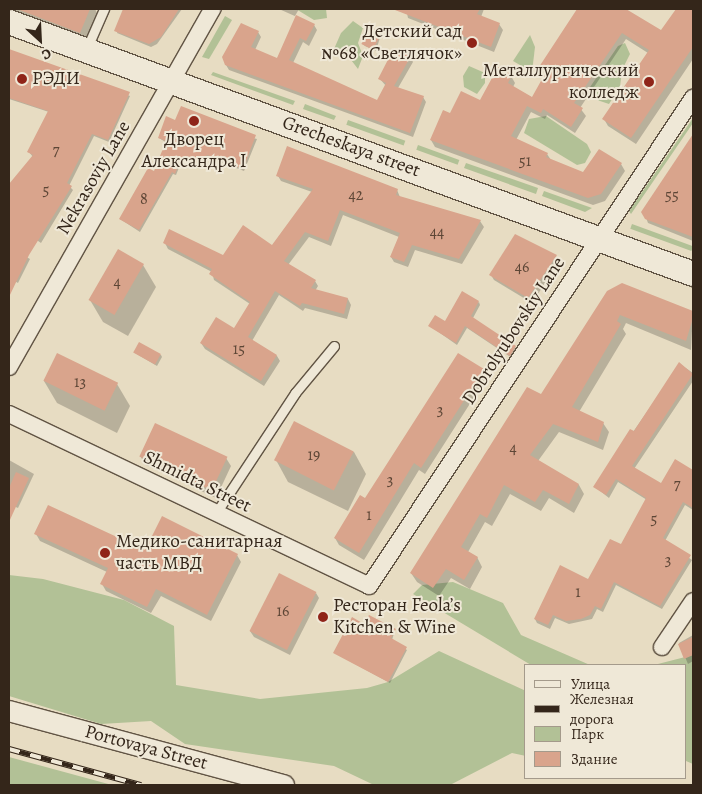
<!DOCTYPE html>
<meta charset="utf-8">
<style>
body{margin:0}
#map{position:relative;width:702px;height:794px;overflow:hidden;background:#e7dcc2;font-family:Alegreya,serif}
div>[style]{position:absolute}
.green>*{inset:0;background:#b2c196;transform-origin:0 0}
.shadow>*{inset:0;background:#0003}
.building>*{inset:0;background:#d9a48c;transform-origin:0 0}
.roads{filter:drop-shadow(1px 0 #615444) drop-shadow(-1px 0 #615444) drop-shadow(0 1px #615444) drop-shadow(0 -1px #615444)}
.service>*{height:9px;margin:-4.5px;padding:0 4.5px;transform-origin:4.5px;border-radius:4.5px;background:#efe8d7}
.minor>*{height:16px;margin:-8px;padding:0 8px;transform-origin:8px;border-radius:8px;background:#efe8d7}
.tertiary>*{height:20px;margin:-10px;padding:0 10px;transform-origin:10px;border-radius:10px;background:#efe8d7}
.secondary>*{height:24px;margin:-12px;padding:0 12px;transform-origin:12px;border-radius:12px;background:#efe8d7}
.rail>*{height:5.5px;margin-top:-2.75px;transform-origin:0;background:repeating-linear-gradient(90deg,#efe8d7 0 11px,#34261a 0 22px);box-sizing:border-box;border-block:1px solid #34261a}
.dots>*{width:14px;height:14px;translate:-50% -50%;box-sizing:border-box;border:2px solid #efe8d7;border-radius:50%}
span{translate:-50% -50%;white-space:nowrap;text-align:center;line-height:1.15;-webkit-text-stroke:4px #efe8d7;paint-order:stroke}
.number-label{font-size:16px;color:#5d4636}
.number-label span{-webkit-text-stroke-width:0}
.poi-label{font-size:19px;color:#34261a}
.right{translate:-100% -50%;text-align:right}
.left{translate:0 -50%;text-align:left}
.street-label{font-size:19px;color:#34261a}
.frame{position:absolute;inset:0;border:10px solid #34261a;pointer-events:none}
.legend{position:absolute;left:524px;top:664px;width:162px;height:115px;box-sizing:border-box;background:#efe8d7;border:1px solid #a49a8b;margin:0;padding:6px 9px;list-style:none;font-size:15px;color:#34261a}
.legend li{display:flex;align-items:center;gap:10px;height:25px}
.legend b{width:25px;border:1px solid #a49a8b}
.north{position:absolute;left:15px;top:15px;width:50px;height:50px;-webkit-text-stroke:4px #efe8d7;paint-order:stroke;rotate:155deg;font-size:14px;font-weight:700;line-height:20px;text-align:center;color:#34261a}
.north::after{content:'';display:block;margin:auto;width:18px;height:22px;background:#34261a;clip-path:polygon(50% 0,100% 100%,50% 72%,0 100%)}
</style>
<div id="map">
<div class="green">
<i style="clip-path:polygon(296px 9px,326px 9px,327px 18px,314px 20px)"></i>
<i style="clip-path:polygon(225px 16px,232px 20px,209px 59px,202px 57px)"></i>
<i style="clip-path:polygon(353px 21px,363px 28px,358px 43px,363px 56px,358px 69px,348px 56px,334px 49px,341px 33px)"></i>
<i style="clip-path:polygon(530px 35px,535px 47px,532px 72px,513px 61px)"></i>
<i style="clip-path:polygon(625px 43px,630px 54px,622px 70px,620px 87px,609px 104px,597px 100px,586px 93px,618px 46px)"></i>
<i style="clip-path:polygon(469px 66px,485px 73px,485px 83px,477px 94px,464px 87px,463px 76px)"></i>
<i style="clip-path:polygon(213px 72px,295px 101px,293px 105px,211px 75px)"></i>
<i style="clip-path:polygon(305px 104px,336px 116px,334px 120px,303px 109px)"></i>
<i style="clip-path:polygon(546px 116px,587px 144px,591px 152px,585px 163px,577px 165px,524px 133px,529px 119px)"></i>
<i style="clip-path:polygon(693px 118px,693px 123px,631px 214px,629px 211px)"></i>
<i style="left:348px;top:120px;width:61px;height:5px;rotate:20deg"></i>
<i style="left:418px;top:145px;width:44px;height:5px;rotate:20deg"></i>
<i style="clip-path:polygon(466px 163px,538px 188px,536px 194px,464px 168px)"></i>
<i style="clip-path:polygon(544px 191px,592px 208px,585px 212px,542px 196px)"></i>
<i style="left:632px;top:224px;width:65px;height:5px;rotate:20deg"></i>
<i style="clip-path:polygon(9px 575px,43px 579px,124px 600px,174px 626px,176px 685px,260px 699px,367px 688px,388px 682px,439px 651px,526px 691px,526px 756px,512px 753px,450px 785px,374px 785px,334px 766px,185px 744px,151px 721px,101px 724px,9px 696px)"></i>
<i style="clip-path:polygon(453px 582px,503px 603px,521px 635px,590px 665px,531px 665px,413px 594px,422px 585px)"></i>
<i style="clip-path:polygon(693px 655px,693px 764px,686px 761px,686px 665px,654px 665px)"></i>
<i style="clip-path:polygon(9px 757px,112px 785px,9px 785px)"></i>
</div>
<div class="shadow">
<i style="clip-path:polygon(9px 9px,95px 9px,101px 20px,89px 49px,9px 18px)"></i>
<i style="clip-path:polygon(125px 9px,182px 9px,157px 44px,151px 47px,117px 33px)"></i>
<i style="clip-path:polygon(279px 9px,299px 9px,295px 16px,314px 25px,317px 30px,309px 46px,303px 42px,293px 63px,378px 101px,386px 86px,380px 79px,410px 57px,413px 62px,398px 88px,423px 97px,426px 102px,413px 137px,229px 70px,226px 65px,258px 32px,261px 37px,255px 50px,277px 59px,297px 17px)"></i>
<i style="clip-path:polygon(406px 9px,484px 9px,481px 17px,499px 24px,503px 30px,494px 52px,408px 18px)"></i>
<i style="clip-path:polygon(578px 9px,624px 9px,662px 32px,678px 9px,685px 13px,693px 9px,693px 59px,636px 144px,608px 126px,604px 119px,648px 53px,626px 39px,580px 108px,586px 116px,575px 133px,547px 115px,545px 119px,531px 112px,516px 140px,547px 154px,551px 160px,584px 174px,599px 150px,621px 164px,625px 171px,605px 201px,593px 205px,435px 147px,431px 140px,451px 115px,480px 102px,511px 76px,515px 83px,513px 87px,533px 98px,546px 75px,540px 67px)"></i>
<i style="clip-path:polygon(381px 34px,376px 51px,365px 46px,363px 44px)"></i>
<i style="clip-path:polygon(9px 50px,130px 96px,109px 142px,94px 136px,69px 186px,73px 190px,41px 243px,9px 221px,9px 186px,33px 157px,29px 152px,49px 112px,9px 99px)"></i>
<i style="clip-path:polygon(176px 122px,257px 139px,244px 171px,208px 157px,203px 168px,182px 160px,176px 175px,173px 174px,140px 232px,120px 219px,155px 173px,167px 143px,159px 138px)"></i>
<i style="clip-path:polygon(693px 136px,693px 241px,648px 223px,643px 210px)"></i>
<i style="clip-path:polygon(278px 176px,397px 190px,400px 197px,480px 221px,484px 227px,462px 264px,415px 250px,408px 267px,394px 262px,391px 257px,399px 237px,343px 215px,331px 246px,309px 237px,288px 265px,315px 281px,318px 286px,315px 291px,348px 299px,351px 305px,347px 319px,305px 308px,303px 311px,279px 295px,252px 341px,277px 356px,280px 361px,264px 386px,205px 349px,201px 343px,235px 330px,250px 304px,214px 280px,212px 272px,168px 249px,165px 243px,223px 256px,272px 246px,312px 192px,281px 181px)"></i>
<i style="clip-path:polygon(9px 247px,30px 259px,18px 283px,9px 278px)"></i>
<i style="clip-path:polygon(556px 256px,559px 262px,532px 303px,494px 280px,491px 275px)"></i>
<i style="clip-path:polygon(143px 265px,156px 287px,128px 336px,103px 322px,90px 300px)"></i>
<i style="clip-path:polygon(622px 285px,693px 312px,691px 350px,626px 323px,623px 329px,626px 334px,579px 412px,603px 423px,609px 432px,603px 450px,559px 432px,538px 461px,579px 485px,584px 494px,574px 513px,549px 498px,541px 511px,510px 494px,492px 526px,485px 522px,468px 552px,477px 557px,482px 567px,470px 589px,451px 578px,439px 596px,417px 582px,411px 573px)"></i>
<i style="clip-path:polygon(479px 302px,480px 305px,473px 318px,515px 347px,517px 350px,512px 358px,467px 328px,457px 345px,430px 326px,445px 323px)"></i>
<i style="clip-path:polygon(135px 353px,161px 355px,162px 357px,157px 366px)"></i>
<i style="clip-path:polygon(680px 364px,693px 373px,693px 381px,634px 469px,661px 485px,675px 461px,693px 471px,693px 510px,685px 505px,665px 541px,692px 560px,662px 609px,616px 585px,603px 612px,597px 609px,592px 619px,569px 624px,555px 618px,550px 629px,537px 623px,535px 619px,588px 580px,621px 545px,647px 500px,618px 482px,609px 498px,595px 487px)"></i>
<i style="clip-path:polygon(483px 370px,487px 377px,425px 474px,419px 470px,364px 560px,339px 545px,335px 538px,366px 500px)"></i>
<i style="clip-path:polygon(44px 381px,117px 384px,130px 406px,117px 433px,57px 403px)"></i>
<i style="clip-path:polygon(354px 452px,366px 474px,348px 511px,288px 482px,276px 460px)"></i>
<i style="clip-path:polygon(140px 456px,226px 458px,231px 466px,216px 498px,146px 465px)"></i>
<i style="clip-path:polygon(9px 460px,34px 474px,18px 508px,9px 504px)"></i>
<i style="clip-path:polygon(36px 534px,146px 552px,237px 555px,241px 562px,211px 621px,161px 596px,151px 613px,106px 591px,102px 584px,107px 572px,40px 541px)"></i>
<i style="clip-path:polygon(316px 593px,319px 598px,290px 655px,254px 637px,250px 631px)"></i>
<i style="clip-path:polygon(365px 626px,395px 630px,392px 640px,407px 650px,390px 683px,335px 653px)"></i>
<i style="clip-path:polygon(693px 635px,693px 661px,688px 664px,679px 643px)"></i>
</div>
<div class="building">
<i style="clip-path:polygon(17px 9px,90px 9px,80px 33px)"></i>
<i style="clip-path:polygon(123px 9px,179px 9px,161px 37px,149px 44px,114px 31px)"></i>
<i style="clip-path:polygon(480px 9px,477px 14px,500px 23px,491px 47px,395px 10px)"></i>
<i style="clip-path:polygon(577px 9px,626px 9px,661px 30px,676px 9px,693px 9px,693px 47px,631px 138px,602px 119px,649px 50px,622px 33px,574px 103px,583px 108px,571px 127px,543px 109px,541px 113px,527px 106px,511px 136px,548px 153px,546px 157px,583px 172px,599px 149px,622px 163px,601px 194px,588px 198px,430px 140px,443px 110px,450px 113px,461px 91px,480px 100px,498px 67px,512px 75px,508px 83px,532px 97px,546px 72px,539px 67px)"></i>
<i style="clip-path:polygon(296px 15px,315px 24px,306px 41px,300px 38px,289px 60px,377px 100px,386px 83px,378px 79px,394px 48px,411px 56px,394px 86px,424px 96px,410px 133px,225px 65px,222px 57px,241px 23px,259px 31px,251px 47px,277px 58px)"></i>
<i style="left:370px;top:27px;width:13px;height:19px;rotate:27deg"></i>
<i style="clip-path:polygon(9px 49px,130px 92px,108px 140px,92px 134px,67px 183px,72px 186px,29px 255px,9px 297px,9px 184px,33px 155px,27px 152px,48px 111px,9px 98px)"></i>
<i style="clip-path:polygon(181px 106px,256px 135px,243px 169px,207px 155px,202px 166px,181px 158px,175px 174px,172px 172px,139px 230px,119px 219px,148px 168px,154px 171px,166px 141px,158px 138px,166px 116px,175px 120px)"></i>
<i style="clip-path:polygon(693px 134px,693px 237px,645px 219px,641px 212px)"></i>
<i style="clip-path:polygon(287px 146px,398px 189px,396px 195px,481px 220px,459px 259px,412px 245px,404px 262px,390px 257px,400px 233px,340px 210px,328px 241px,305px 232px,284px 261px,316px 280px,311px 288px,348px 298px,344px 314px,302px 303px,300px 306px,275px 291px,248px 337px,277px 355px,261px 381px,200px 343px,216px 317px,234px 328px,250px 302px,209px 274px,212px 269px,163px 243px,169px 229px,223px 255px,243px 225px,272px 245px,313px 189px,276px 176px)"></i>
<i style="clip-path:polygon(515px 234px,557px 255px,528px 298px,489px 275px)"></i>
<i style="left:118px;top:249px;width:30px;height:59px;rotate:30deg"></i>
<i style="clip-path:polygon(622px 283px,693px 311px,693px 318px,686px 341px,620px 315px,617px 321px,621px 324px,572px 407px,604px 422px,598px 442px,553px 424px,530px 455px,579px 484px,569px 504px,543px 490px,535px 502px,504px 485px,487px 518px,480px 514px,461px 547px,478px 557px,464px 580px,446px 569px,433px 588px,410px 573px,527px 387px,541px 394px,607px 291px)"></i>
<i style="clip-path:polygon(462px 291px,479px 301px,471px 316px,516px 346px,510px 356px,465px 326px,456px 343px,428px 326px,435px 315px,445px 321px)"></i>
<i style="left:139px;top:342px;width:25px;height:12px;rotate:29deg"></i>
<i style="left:57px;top:353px;width:68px;height:31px;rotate:26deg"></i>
<i style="clip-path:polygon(458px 353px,484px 369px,421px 468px,414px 463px,359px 553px,334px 538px,360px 495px,365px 498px)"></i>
<i style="clip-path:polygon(679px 362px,693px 374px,632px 466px,661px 483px,675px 459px,693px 470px,693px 508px,683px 502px,663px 538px,691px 555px,660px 606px,614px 582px,601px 609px,595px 606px,590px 615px,581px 619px,566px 621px,553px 615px,548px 625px,534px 619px,560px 565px,588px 579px,610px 539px,621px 544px,646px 498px,616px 479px,606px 495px,593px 487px,630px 429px,634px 431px)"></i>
<i style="left:294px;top:421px;width:67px;height:44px;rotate:27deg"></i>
<i style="left:155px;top:423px;width:80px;height:37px;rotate:25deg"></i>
<i style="clip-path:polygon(16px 472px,29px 478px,9px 522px,9px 488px)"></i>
<i style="clip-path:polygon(48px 505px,145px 550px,162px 516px,238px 554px,207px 615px,156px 589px,147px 607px,100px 584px,108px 568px,34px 534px)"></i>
<i style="left:279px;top:573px;width:42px;height:65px;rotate:27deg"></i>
<i style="clip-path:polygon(369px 615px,396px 629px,391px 638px,407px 647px,388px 682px,333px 653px,352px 617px,364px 624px)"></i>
<i style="clip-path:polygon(693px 637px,693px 655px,684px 659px,678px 644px)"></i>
</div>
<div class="roads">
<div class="service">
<i style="left:86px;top:50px;width:45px;rotate:-66.3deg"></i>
<i style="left:216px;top:513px;width:144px;rotate:-56.6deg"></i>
<i style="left:295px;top:393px;width:61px;rotate:-50.3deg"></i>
</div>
<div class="minor">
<i style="left:9px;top:367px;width:412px;rotate:-60.4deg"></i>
<i style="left:9px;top:414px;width:399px;rotate:25.5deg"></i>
<i style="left:369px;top:586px;width:586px;rotate:-56.42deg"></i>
<i style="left:662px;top:647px;width:55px;rotate:-56deg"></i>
</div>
<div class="tertiary">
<i style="left:9px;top:711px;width:285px;rotate:15.1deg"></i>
</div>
<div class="secondary">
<i style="left:9px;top:22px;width:729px;rotate:20.22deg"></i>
</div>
</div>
<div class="rail">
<i style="left:9px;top:749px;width:137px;rotate:15.3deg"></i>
</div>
<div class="dots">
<i style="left:472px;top:43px;background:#8f2418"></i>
<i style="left:22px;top:79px;background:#8f2418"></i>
<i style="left:649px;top:82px;background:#8f2418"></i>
<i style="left:194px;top:121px;background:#8f2418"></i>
<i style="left:105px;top:553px;background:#8f2418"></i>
<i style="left:323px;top:617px;background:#8f2418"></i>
</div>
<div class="number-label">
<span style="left:56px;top:150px">7</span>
<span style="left:525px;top:161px">51</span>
<span style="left:46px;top:190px">5</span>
<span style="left:356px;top:195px">42</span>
<span style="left:672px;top:195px">55</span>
<span style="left:144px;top:199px">8</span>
<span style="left:437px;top:232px">44</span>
<span style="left:522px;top:267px">46</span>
<span style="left:117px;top:282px">4</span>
<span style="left:239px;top:349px">15</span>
<span style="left:80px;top:382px">13</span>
<span style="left:440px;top:410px">3</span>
<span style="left:513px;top:448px">4</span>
<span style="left:314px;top:455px">19</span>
<span style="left:390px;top:480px">3</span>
<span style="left:677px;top:484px">7</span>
<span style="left:369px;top:515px">1</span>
<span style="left:654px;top:519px">5</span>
<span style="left:668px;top:560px">3</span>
<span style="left:578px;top:592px">1</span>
<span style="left:283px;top:611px">16</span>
</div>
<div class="poi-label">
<span class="right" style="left:462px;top:43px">Детский сад<br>№68 «Светлячок»</span>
<span class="right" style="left:639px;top:82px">Металлургический<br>колледж</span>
<span class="left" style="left:32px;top:79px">РЭДИ</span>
<span style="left:194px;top:151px">Дворец<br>Александра I</span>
<span class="left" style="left:116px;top:553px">Медико-санитарная<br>часть МВД</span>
<span class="left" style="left:333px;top:617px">Ресторан Feola’s<br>Kitchen &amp; Wine</span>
</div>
<div class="street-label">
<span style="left:351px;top:147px;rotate:20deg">Grecheskaya street</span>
<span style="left:94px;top:178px;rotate:-60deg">Nekrasoviy Lane</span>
<span style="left:514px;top:331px;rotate:-57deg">Dobrolyubovskiy Lane</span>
<span style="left:197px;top:482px;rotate:26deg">Shmidta Street</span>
<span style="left:146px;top:748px;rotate:15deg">Portovaya Street</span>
</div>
<div class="frame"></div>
<ul class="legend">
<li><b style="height:6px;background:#efe8d7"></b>Улица</li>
<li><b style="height:6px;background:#34261a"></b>Железная дорога</li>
<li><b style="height:14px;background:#b2c196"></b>Парк</li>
<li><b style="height:14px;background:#d9a48c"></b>Здание</li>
</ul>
<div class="north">С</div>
</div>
